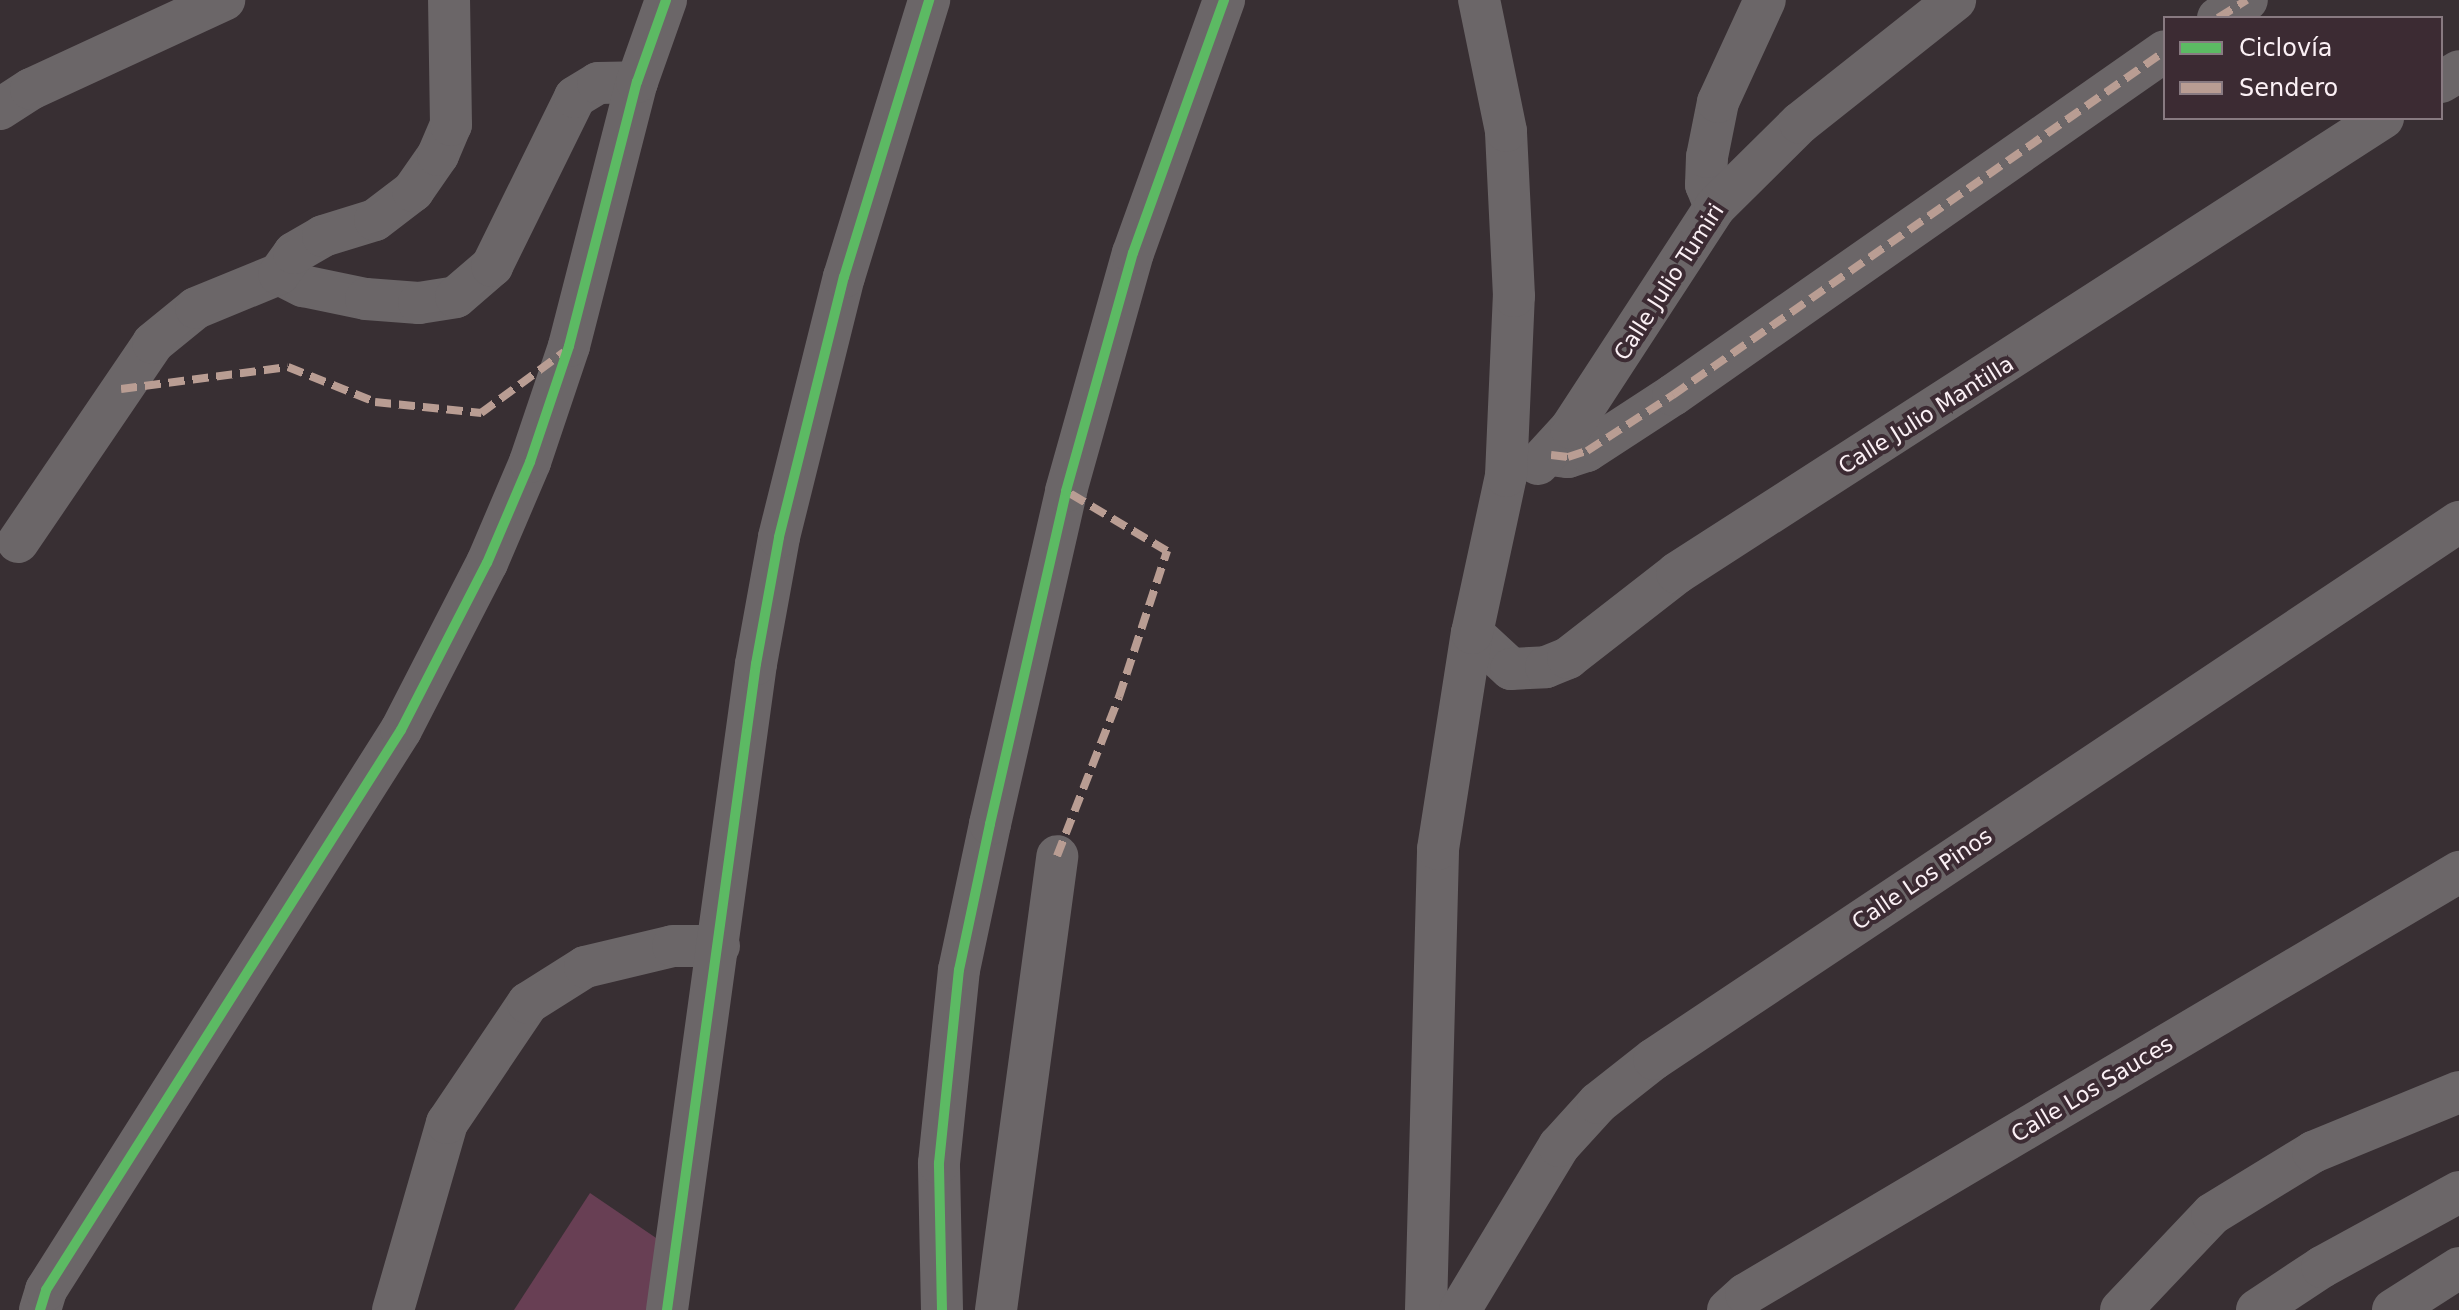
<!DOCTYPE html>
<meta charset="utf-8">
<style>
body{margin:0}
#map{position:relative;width:2459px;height:1310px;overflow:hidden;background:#382f33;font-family:"DejaVu Sans",sans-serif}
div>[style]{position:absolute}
.green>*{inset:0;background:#683f54}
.minor>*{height:42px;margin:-21px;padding:0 21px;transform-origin:21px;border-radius:21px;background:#6b6668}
.quiet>*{height:8px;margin-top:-4px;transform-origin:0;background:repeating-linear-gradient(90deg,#b99d93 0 16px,transparent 0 24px)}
.cycleway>*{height:10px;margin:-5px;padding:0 5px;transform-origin:5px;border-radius:5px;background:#5cba63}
span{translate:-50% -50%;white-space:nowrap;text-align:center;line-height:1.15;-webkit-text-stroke:8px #3c2b33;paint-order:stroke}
.street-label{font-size:22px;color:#fbf0f5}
.legend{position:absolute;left:2163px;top:16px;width:280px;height:104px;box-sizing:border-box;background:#3c2b33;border:2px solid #887a81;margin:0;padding:10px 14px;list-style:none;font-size:24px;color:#fbf0f5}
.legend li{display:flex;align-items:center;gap:16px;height:40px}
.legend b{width:40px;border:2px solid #887a81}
</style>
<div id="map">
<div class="green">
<i style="clip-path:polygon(590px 1193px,684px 1257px,650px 1310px,514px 1310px)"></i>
</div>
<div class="minor">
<i style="left:2218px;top:18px;width:34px;rotate:-32deg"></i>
<i style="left:2441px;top:82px;width:21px;rotate:-31deg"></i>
<i style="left:0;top:109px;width:37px;rotate:-33deg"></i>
<i style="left:31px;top:89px;width:213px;rotate:-24.8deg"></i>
<i style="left:1715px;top:207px;width:24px;rotate:-112deg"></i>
<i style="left:1706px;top:185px;width:28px;rotate:-88deg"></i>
<i style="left:1707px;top:157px;width:56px;rotate:-78.7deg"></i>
<i style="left:1718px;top:102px;width:112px;rotate:-65.3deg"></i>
<i style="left:279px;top:274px;width:27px;rotate:27deg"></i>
<i style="left:303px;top:286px;width:64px;rotate:11.7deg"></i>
<i style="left:366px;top:299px;width:53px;rotate:4.3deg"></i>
<i style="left:419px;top:303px;width:37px;rotate:-9deg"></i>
<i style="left:456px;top:297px;width:48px;rotate:-40.7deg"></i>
<i style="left:492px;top:266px;width:188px;rotate:-63.8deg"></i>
<i style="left:575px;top:97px;width:27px;rotate:-31deg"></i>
<i style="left:598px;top:83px;width:39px;rotate:-1deg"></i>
<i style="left:1551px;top:455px;width:17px;rotate:7deg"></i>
<i style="left:1568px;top:457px;width:20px;rotate:-18deg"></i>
<i style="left:1587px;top:451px;width:103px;rotate:-33.1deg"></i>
<i style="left:1673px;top:395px;width:600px;rotate:-34.96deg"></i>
<i style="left:1538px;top:464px;width:49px;rotate:-47.5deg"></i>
<i style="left:1571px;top:428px;width:264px;rotate:-56.9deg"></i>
<i style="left:1715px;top:207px;width:120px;rotate:-44.7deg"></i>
<i style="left:1800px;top:123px;width:198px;rotate:-38.4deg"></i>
<i style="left:18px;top:542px;width:240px;rotate:-55.8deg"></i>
<i style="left:153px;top:343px;width:55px;rotate:-39.1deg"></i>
<i style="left:196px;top:308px;width:90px;rotate:-22.3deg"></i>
<i style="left:279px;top:274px;width:26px;rotate:-54deg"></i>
<i style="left:294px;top:253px;width:34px;rotate:-30deg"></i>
<i style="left:323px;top:236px;width:54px;rotate:-17.1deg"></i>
<i style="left:375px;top:220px;width:48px;rotate:-37.3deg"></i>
<i style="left:413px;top:191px;width:44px;rotate:-55.2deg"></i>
<i style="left:438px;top:155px;width:33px;rotate:-67deg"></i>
<i style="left:451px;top:125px;width:125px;rotate:-90.9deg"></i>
<i style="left:1472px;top:633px;width:53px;rotate:42.7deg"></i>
<i style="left:1511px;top:669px;width:35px;rotate:-3deg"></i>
<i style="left:1546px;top:667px;width:24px;rotate:-22deg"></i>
<i style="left:1568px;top:658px;width:138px;rotate:-37.9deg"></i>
<i style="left:1677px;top:573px;width:840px;rotate:-32.8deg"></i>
<i style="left:40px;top:1310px;width:21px;rotate:-73deg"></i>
<i style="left:46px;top:1290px;width:663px;rotate:-57.63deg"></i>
<i style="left:401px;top:730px;width:188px;rotate:-62.8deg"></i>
<i style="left:487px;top:563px;width:110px;rotate:-66.9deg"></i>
<i style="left:530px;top:462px;width:122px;rotate:-71.4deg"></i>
<i style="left:569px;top:346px;width:273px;rotate:-75.6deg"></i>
<i style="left:637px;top:82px;width:87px;rotate:-70.5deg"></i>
<i style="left:393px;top:1310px;width:195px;rotate:-73.9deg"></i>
<i style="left:447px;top:1123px;width:145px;rotate:-56deg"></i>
<i style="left:528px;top:1003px;width:67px;rotate:-32.3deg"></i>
<i style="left:585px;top:967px;width:90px;rotate:-13.4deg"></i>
<i style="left:673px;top:946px;width:46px"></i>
<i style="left:667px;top:1310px;width:652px;rotate:-82.16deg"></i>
<i style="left:756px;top:664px;width:129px;rotate:-79.7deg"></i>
<i style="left:779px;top:537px;width:268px;rotate:-76deg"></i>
<i style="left:844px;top:277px;width:290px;rotate:-72.9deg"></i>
<i style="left:942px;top:1310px;width:147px;rotate:-91.2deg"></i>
<i style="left:939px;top:1163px;width:194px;rotate:-84.1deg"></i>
<i style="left:959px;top:970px;width:149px;rotate:-78deg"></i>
<i style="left:990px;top:824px;width:342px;rotate:-77.1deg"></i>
<i style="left:1066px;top:491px;width:247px;rotate:-74.3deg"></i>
<i style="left:1133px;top:253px;width:269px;rotate:-70.2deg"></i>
<i style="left:996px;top:1310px;width:458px;rotate:-82.3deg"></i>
<i style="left:1426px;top:1310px;width:461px;rotate:-88.5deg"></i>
<i style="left:1438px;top:849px;width:219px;rotate:-81.1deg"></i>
<i style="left:1472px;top:633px;width:161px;rotate:-77.8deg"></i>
<i style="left:1506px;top:476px;width:180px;rotate:-87.5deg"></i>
<i style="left:1514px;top:296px;width:165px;rotate:-92.8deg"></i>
<i style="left:1506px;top:131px;width:134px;rotate:-101.6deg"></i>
<i style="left:1460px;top:1310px;width:192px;rotate:-58.9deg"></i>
<i style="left:1559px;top:1146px;width:58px;rotate:-47.8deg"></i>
<i style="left:1598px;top:1103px;width:71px;rotate:-38.2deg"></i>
<i style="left:1654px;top:1059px;width:968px;rotate:-33.71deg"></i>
<i style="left:1728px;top:1310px;width:24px;rotate:-42deg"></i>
<i style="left:1746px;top:1294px;width:829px;rotate:-30.62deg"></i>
<i style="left:2121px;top:1310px;width:132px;rotate:-46.5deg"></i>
<i style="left:2212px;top:1214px;width:119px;rotate:-31.5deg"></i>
<i style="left:2313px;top:1152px;width:158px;rotate:-22.3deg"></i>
<i style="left:2257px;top:1310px;width:78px;rotate:-33.5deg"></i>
<i style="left:2322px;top:1267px;width:156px;rotate:-28.7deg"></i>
<i style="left:2393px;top:1310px;width:78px;rotate:-32.5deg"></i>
</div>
<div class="quiet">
<i style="left:2218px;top:18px;width:34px;rotate:-32deg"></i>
<i style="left:121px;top:389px;width:168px;rotate:-7.5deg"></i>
<i style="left:288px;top:367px;width:94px;rotate:21.9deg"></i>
<i style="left:375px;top:402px;width:107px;rotate:5.9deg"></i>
<i style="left:481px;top:413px;width:103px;rotate:-36.3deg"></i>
<i style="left:1551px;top:455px;width:17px;rotate:7deg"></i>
<i style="left:1568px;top:457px;width:20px;rotate:-18deg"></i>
<i style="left:1587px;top:451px;width:103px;rotate:-33.1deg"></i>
<i style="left:1673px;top:395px;width:600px;rotate:-34.96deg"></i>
<i style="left:1057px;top:856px;width:171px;rotate:-68.7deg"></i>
<i style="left:1119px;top:697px;width:154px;rotate:-71.8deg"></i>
<i style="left:1167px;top:551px;width:117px;rotate:-149.3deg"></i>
</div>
<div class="cycleway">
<i style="left:40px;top:1310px;width:21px;rotate:-73deg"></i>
<i style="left:46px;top:1290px;width:663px;rotate:-57.63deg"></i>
<i style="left:401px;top:730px;width:188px;rotate:-62.8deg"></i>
<i style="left:487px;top:563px;width:110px;rotate:-66.9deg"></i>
<i style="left:530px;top:462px;width:122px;rotate:-71.4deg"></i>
<i style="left:569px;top:346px;width:273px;rotate:-75.6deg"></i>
<i style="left:637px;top:82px;width:87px;rotate:-70.5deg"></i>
<i style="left:667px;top:1310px;width:652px;rotate:-82.16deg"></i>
<i style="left:756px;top:664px;width:129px;rotate:-79.7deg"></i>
<i style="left:779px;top:537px;width:268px;rotate:-76deg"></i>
<i style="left:844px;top:277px;width:290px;rotate:-72.9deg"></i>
<i style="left:942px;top:1310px;width:147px;rotate:-91.2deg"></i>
<i style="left:939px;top:1163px;width:194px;rotate:-84.1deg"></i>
<i style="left:959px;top:970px;width:149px;rotate:-78deg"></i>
<i style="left:990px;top:824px;width:342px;rotate:-77.1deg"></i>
<i style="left:1066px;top:491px;width:247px;rotate:-74.3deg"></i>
<i style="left:1133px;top:253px;width:269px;rotate:-70.2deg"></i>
</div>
<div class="street-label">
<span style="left:1669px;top:282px;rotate:-57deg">Calle Julio Tumiri</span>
<span style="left:1926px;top:415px;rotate:-32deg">Calle Julio Mantilla</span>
<span style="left:1922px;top:879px;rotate:-34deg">Calle Los Pinos</span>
<span style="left:2092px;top:1089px;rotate:-31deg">Calle Los Sauces</span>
</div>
<ul class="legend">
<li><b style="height:10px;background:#5cba63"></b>Ciclovía</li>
<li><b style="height:10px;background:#b99d93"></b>Sendero</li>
</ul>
</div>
